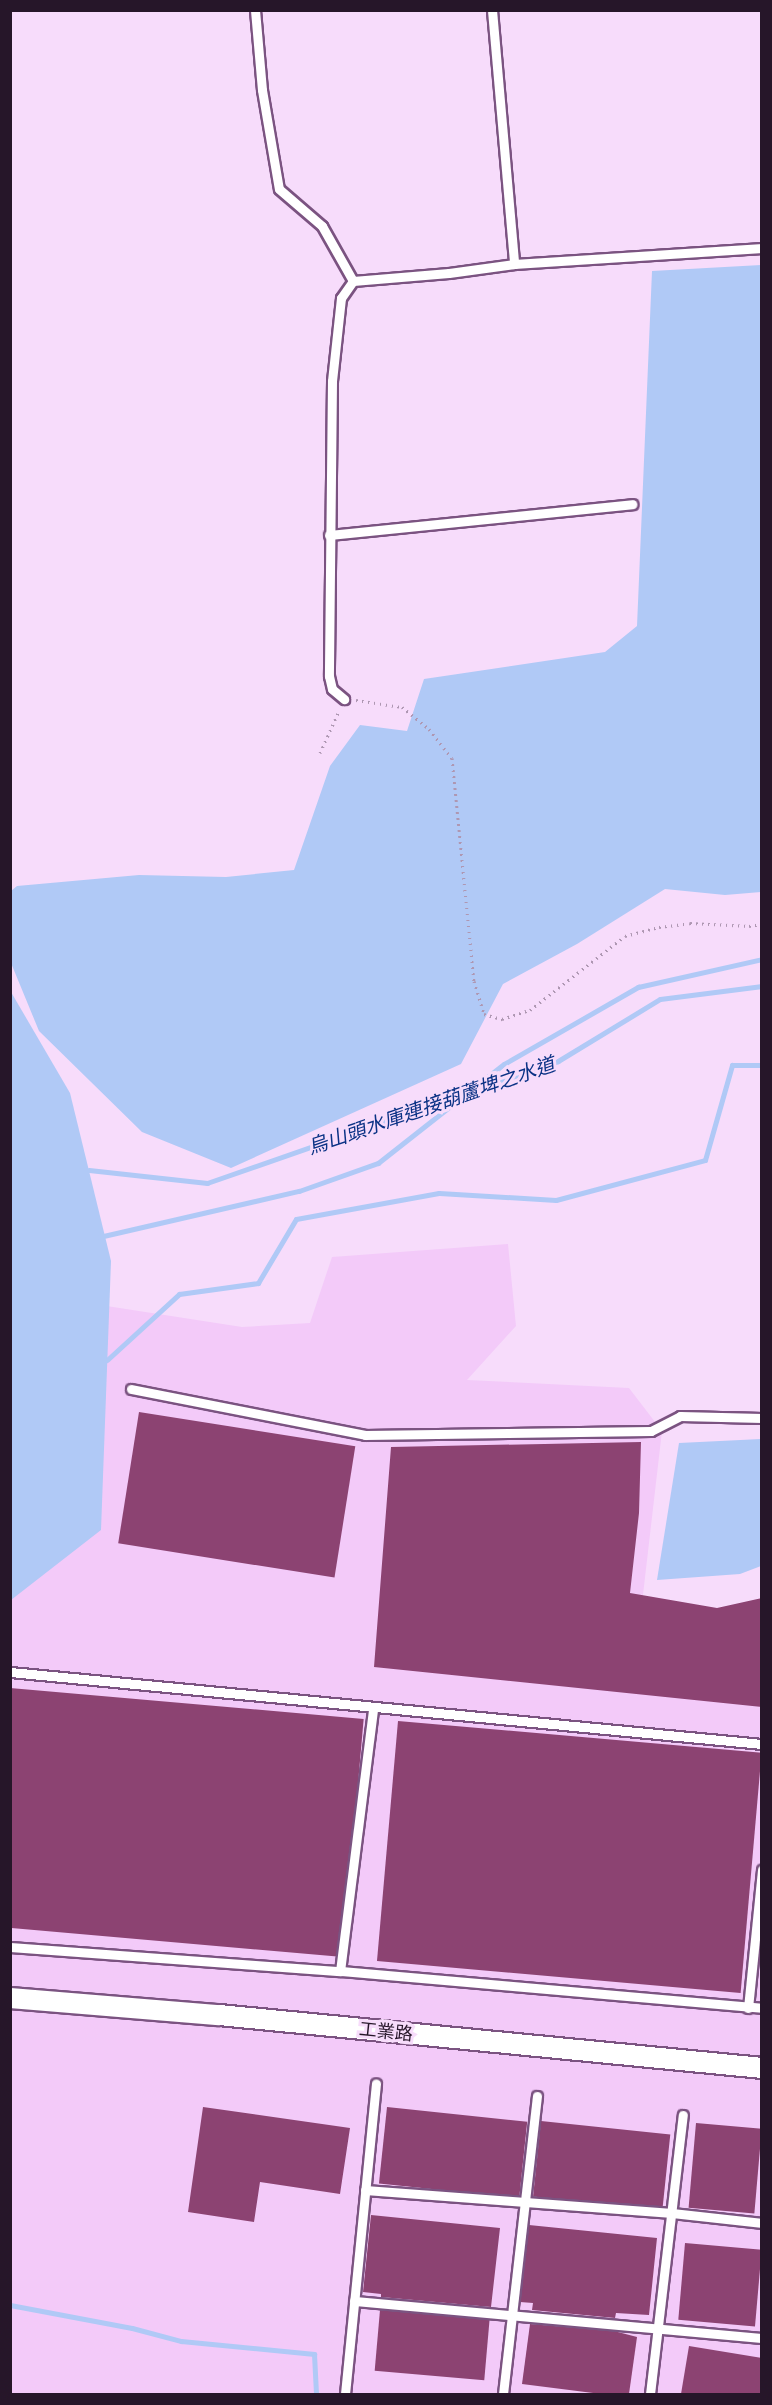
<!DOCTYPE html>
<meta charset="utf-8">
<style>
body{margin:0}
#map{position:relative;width:772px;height:2405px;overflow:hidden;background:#f7dcfb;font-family:"Noto Sans","Noto Sans TC",sans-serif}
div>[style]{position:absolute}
.built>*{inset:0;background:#f3caf9}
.water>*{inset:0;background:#b0c9f6}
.stream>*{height:5px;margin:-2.5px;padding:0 2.5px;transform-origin:2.5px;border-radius:2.5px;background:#b0c9f6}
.building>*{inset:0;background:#8c4372;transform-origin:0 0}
.path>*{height:3px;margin-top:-1.5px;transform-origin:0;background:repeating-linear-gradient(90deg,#ae97b2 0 1.5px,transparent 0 6px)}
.roads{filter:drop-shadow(2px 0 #7b5381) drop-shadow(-2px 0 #7b5381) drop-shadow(0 2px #7b5381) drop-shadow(0 -2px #7b5381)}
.lane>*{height:9px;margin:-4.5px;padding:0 4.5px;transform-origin:4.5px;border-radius:4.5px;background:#fff}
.street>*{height:20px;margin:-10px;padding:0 10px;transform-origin:10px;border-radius:10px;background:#fff}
span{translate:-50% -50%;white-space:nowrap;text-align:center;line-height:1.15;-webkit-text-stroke:6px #f7dcfb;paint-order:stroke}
.street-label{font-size:18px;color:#261629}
.water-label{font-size:20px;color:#0a3285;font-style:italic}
.frame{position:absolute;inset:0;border:12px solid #261629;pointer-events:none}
</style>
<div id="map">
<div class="built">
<i style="clip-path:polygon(508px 1244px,516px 1326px,467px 1380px,629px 1388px,662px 1431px,641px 1612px,761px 1628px,761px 2394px,11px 2394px,10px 1291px,242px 1327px,310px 1323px,332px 1257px)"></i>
</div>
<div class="water">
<i style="clip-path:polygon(761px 265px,761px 892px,725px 895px,665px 889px,577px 944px,503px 984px,461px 1064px,231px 1168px,142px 1132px,39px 1031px,11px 963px,11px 891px,17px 886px,139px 875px,226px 877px,294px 870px,330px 766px,360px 725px,407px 731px,424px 679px,605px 652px,637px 626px,652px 271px)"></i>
<i style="clip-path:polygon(11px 992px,70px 1093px,111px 1261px,101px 1530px,11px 1600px)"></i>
<i style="clip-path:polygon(761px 1439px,761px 1566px,740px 1574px,657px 1580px,679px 1443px)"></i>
</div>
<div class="stream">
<i style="left:474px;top:1090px;width:89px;rotate:-19deg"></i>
<i style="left:558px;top:1061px;width:119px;rotate:-31.3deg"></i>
<i style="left:660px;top:999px;width:103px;rotate:-7.3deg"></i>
<i style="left:89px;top:1170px;width:119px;rotate:6.3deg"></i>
<i style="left:207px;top:1183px;width:270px;rotate:-19.2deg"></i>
<i style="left:99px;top:1237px;width:205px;rotate:-13deg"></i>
<i style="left:299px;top:1191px;width:84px;rotate:-19.5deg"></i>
<i style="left:378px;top:1163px;width:160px;rotate:-38.2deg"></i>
<i style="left:504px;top:1064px;width:155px;rotate:-29.9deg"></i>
<i style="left:638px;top:987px;width:127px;rotate:-12.7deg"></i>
<i style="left:107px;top:1360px;width:98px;rotate:-42.5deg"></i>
<i style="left:179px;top:1294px;width:80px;rotate:-7.9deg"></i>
<i style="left:258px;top:1283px;width:74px;rotate:-59.3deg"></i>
<i style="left:296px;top:1219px;width:145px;rotate:-10.3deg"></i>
<i style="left:439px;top:1193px;width:117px;rotate:3.4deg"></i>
<i style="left:556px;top:1200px;width:154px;rotate:-15deg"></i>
<i style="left:705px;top:1160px;width:99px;rotate:-74.1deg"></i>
<i style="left:732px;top:1065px;width:30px"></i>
<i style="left:10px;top:2305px;width:124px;rotate:10.7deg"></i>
<i style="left:132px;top:2328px;width:51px;rotate:14.9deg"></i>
<i style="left:181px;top:2341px;width:134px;rotate:5.6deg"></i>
<i style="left:314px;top:2354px;width:40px;rotate:87.1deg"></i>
</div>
<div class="building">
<i style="left:139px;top:1412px;width:219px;height:133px;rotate:9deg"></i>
<i style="clip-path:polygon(641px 1442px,639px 1513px,630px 1593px,717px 1608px,762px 1598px,762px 1707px,374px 1667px,391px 1447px)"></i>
<i style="left:10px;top:1688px;width:355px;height:239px;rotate:5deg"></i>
<i style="left:398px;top:1721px;width:365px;height:241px;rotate:5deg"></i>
<i style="clip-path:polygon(203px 2107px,350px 2128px,340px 2194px,260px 2182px,254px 2222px,188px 2212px)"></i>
<i style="left:387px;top:2107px;width:141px;height:77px;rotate:6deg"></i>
<i style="left:541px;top:2121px;width:130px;height:76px;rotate:6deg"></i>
<i style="left:696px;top:2123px;width:66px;height:85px;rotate:5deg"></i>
<i style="clip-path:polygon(371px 2215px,500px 2228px,491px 2307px,381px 2297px,381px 2294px,363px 2292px)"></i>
<i style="clip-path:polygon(529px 2225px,657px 2238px,649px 2315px,616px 2313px,615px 2318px,532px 2310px,533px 2303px,520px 2302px)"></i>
<i style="left:685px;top:2243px;width:77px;height:77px;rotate:5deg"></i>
<i style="left:380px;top:2310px;width:110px;height:61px;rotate:5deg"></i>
<i style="clip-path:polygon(530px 2324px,614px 2331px,637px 2337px,629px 2394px,601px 2394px,522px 2384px)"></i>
<i style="clip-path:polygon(689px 2346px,762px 2358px,762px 2394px,681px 2394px)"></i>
</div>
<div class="path">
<i style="left:356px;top:700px;width:47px;rotate:8.7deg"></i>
<i style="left:402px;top:707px;width:35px;rotate:39deg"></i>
<i style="left:429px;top:729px;width:37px;rotate:52deg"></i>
<i style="left:452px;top:758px;width:224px;rotate:84.4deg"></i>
<i style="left:474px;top:981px;width:34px;rotate:73deg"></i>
<i style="left:484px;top:1014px;width:19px;rotate:16deg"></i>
<i style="left:502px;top:1019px;width:29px;rotate:-18deg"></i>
<i style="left:530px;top:1010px;width:120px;rotate:-37.9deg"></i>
<i style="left:625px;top:936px;width:35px;rotate:-15deg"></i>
<i style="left:659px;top:927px;width:31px;rotate:-7deg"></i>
<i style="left:690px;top:923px;width:59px;rotate:2.9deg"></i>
<i style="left:749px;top:926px;width:13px;rotate:-9deg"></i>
<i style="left:320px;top:753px;width:46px;rotate:-65.7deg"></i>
</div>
<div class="roads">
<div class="lane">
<i style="left:255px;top:10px;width:80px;rotate:85deg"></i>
<i style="left:262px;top:90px;width:100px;rotate:80.3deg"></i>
<i style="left:279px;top:189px;width:57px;rotate:40.7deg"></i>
<i style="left:322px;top:226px;width:63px;rotate:60.6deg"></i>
<i style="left:353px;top:281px;width:21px;rotate:125deg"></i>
<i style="left:341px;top:298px;width:83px;rotate:96.2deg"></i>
<i style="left:332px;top:381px;width:295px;rotate:90.6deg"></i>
<i style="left:329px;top:676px;width:13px;rotate:77deg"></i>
<i style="left:332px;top:689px;width:16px;rotate:40deg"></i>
<i style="left:492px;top:10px;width:255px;rotate:85deg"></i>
<i style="left:353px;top:281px;width:96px;rotate:-4.8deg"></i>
<i style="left:449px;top:273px;width:66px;rotate:-7.9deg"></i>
<i style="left:514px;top:264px;width:249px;rotate:-3.7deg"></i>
<i style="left:329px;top:535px;width:305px;rotate:-5.8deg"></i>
<i style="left:131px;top:1389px;width:238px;rotate:11.1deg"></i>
<i style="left:365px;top:1435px;width:286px;rotate:-0.8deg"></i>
<i style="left:651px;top:1431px;width:33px;rotate:-27deg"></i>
<i style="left:680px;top:1416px;width:82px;rotate:1.4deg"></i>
<i style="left:10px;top:1672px;width:755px;rotate:5.47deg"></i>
<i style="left:10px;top:1947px;width:331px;rotate:4.2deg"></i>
<i style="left:340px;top:1971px;width:424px;rotate:5deg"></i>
<i style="left:340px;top:1971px;width:265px;rotate:-82.8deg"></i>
<i style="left:748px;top:2008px;width:139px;rotate:-84.2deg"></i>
<i style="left:365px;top:2190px;width:308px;rotate:4.3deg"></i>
<i style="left:672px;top:2213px;width:91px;rotate:6.3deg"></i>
<i style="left:354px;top:2301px;width:410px;rotate:5.2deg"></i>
<i style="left:345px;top:2394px;width:312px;rotate:-84.3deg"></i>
<i style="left:503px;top:2394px;width:300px;rotate:-83.5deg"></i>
<i style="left:650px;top:2394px;width:281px;rotate:-83.3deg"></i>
</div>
<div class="street">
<i style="left:10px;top:1998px;width:210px;rotate:4.7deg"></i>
<i style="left:219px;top:2015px;width:546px;rotate:5.57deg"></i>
</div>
</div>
<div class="street-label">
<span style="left:386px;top:2031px;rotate:6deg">工業路</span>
</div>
<div class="water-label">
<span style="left:431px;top:1105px;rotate:-19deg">烏山頭水庫連接葫蘆埤之水道</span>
</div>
<div class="frame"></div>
</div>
